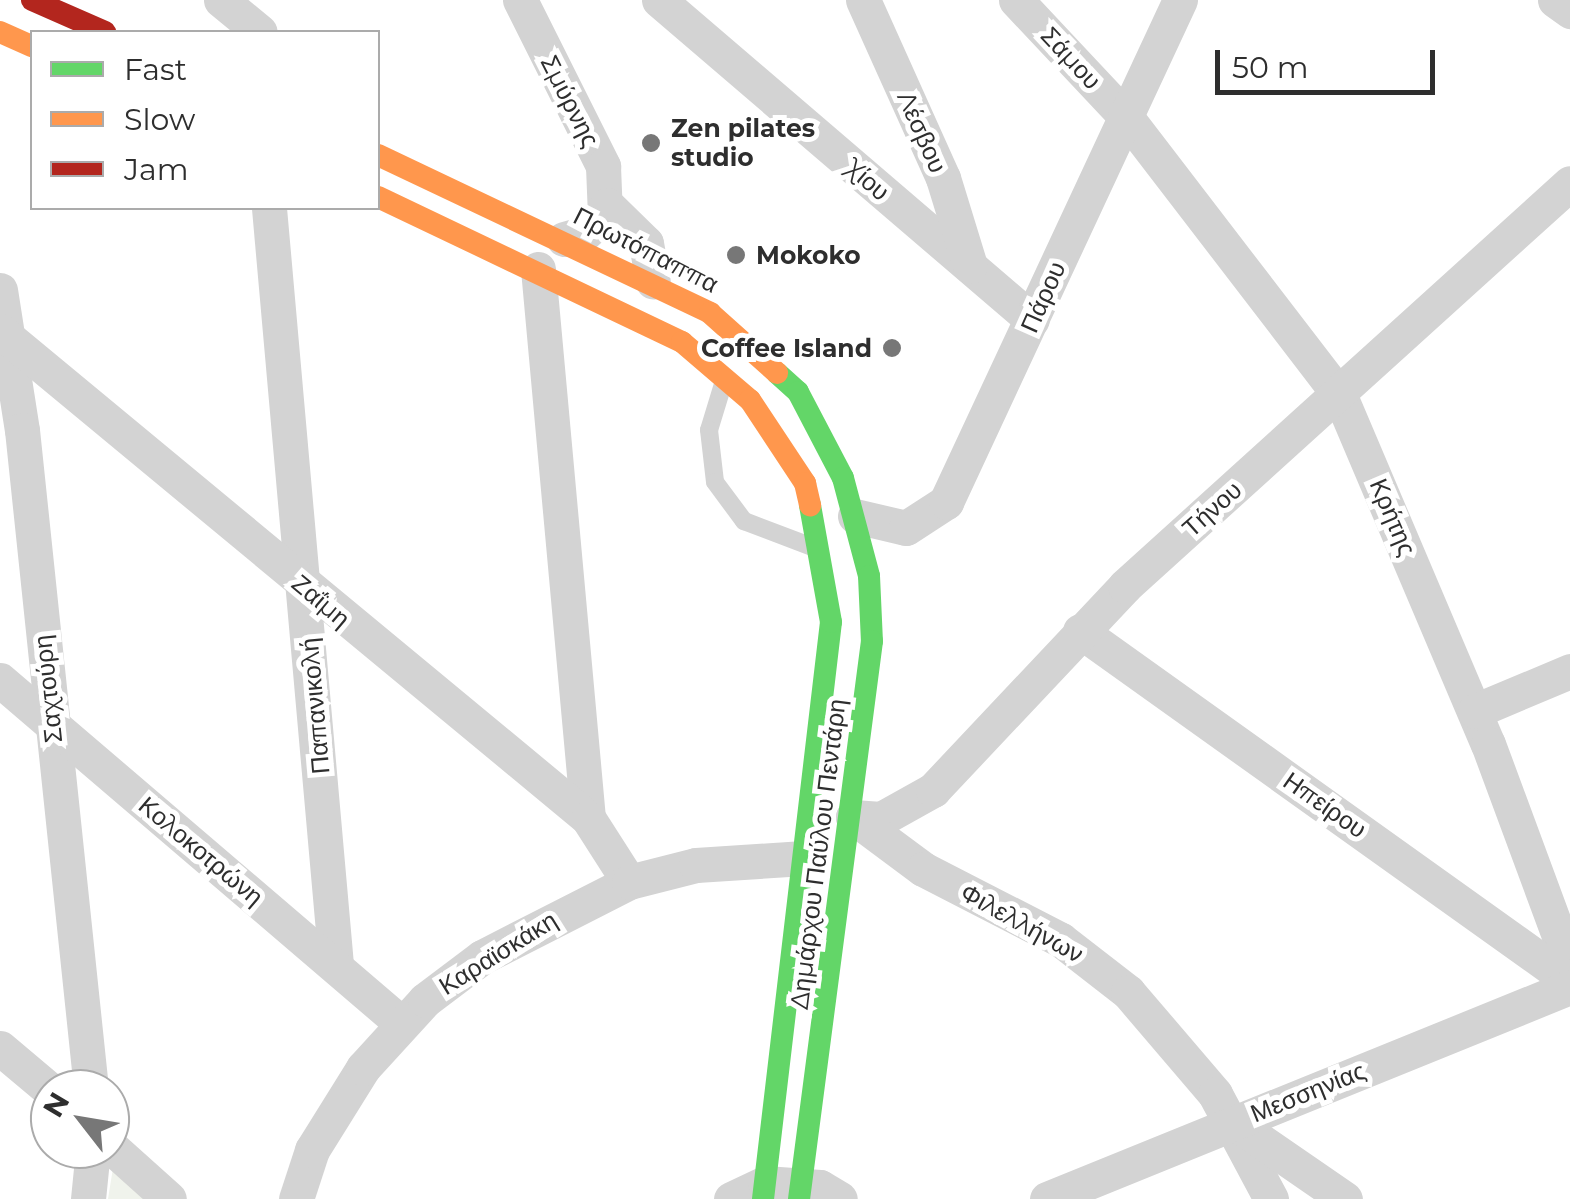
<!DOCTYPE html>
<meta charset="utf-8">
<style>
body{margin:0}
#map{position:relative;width:1570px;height:1199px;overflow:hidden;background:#fff;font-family:Montserrat,sans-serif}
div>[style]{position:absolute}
.green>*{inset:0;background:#f0f3ec}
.lane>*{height:18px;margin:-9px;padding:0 9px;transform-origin:9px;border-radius:9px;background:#d3d3d3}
.street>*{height:35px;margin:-17.5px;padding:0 17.5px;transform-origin:17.5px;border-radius:17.5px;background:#d3d3d3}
.fast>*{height:22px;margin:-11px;padding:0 11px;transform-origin:11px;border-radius:11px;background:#63d668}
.slow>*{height:22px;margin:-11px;padding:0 11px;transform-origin:11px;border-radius:11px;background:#ff974d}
.jam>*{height:22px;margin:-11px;padding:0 11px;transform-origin:11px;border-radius:11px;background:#b3261e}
.dots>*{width:28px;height:28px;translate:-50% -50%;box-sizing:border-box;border:5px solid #fff;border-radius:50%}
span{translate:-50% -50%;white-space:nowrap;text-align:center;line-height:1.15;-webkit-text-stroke:10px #fff;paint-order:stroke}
.street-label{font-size:25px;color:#2e2e2e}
.poi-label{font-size:25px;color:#2e2e2e;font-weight:700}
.left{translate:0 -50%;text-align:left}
.right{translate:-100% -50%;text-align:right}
.legend{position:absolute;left:30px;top:30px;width:350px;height:180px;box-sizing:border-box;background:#fff;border:2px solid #ababab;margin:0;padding:12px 18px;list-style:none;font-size:30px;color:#2e2e2e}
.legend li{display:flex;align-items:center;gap:20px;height:50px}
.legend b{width:50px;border:2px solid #ababab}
.north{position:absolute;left:30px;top:1069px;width:100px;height:100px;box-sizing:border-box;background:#fff;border:2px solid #ababab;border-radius:50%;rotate:301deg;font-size:28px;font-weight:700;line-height:40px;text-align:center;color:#2e2e2e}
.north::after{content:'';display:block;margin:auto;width:35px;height:45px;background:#777;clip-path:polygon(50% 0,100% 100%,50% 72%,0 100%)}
.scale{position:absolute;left:1215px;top:50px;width:220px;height:45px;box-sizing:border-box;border:5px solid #2e2e2e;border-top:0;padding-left:12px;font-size:30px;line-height:35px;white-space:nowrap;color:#2e2e2e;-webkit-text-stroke:8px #fff;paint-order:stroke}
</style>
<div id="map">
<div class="green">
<i style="clip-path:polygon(113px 1168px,150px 1199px,108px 1199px)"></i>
</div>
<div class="lane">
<i style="left:724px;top:381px;width:51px;rotate:107deg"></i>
<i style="left:709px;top:430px;width:52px;rotate:83.4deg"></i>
<i style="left:715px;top:482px;width:49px;rotate:53.4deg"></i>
<i style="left:744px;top:521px;width:76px;rotate:20.8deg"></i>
</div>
<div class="street">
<i style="left:221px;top:0;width:50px;rotate:39.4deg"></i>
<i style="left:520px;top:0;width:186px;rotate:63.4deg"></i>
<i style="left:603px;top:166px;width:50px;rotate:87.7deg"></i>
<i style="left:605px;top:216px;width:26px;rotate:140deg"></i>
<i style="left:585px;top:233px;width:22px;rotate:164deg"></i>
<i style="left:659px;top:0;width:491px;rotate:40.6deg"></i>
<i style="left:863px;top:0;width:195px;rotate:65.8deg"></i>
<i style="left:943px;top:178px;width:92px;rotate:72.9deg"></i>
<i style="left:1016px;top:0;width:161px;rotate:46.8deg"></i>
<i style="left:1126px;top:117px;width:352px;rotate:52.5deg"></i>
<i style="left:1340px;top:396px;width:378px;rotate:67deg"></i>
<i style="left:1488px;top:744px;width:237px;rotate:69.7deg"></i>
<i style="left:1555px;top:0;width:19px;rotate:36deg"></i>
<i style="left:607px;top:205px;width:54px;rotate:44.3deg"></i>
<i style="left:646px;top:243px;width:39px;rotate:80deg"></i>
<i style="left:269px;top:208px;width:760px;rotate:84.94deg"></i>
<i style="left:538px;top:269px;width:551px;rotate:84.8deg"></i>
<i style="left:0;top:290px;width:142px;rotate:81.1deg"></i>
<i style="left:22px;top:430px;width:663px;rotate:84.02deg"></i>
<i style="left:0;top:331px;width:763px;rotate:39.63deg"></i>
<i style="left:588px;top:818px;width:76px;rotate:57.4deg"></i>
<i style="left:855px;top:516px;width:52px;rotate:13.2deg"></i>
<i style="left:906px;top:528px;width:48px;rotate:-33deg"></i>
<i style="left:946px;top:502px;width:554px;rotate:-65.01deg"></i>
<i style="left:1080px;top:631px;width:602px;rotate:35.54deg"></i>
<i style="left:0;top:680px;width:528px;rotate:40.54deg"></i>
<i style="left:1475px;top:711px;width:103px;rotate:-22.8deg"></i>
<i style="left:853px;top:817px;width:28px;rotate:4deg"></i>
<i style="left:881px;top:819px;width:60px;rotate:-29.1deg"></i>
<i style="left:933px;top:790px;width:280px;rotate:-46.7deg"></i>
<i style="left:1125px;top:586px;width:600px;rotate:-42.16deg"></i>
<i style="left:853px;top:817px;width:87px;rotate:36.6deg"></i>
<i style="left:923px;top:869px;width:155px;rotate:27.2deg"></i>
<i style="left:1061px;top:940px;width:85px;rotate:37.8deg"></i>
<i style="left:1128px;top:992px;width:134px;rotate:49.5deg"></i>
<i style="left:1215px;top:1094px;width:119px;rotate:61.9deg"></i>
<i style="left:0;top:1048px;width:65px;rotate:40deg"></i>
<i style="left:1242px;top:1128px;width:125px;rotate:34.6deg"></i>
<i style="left:110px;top:1146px;width:79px;rotate:41.9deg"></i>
<i style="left:88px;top:1199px;width:50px;rotate:-84.3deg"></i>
<i style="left:296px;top:1199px;width:52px;rotate:-71.9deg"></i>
<i style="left:312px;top:1150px;width:97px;rotate:-58.1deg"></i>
<i style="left:363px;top:1068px;width:92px;rotate:-47.6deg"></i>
<i style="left:425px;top:1000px;width:71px;rotate:-37deg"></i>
<i style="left:482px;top:957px;width:165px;rotate:-27deg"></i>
<i style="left:629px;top:882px;width:69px;rotate:-14.2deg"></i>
<i style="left:696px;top:865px;width:108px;rotate:-3.7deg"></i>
<i style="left:731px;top:1199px;width:38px;rotate:-25deg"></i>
<i style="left:765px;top:1183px;width:55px;rotate:4.2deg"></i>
<i style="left:820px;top:1187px;width:23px;rotate:31deg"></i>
<i style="left:1047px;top:1199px;width:564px;rotate:-22.07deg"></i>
</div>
<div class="fast">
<i style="left:777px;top:373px;width:28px;rotate:42deg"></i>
<i style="left:798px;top:392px;width:97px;rotate:62.4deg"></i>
<i style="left:843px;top:478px;width:101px;rotate:75.1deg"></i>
<i style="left:869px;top:576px;width:65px;rotate:87.4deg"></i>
<i style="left:872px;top:641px;width:563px;rotate:97.45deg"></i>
<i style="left:763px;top:1199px;width:581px;rotate:-83.28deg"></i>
<i style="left:831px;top:622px;width:119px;rotate:-100.2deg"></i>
</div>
<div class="slow">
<i style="left:0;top:32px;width:35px;rotate:24deg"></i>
<i style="left:378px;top:155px;width:368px;rotate:25.4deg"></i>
<i style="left:710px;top:313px;width:90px;rotate:41.8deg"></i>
<i style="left:378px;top:197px;width:337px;rotate:25.5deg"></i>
<i style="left:682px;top:342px;width:89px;rotate:40.5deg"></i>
<i style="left:750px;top:400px;width:100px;rotate:56.5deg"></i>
<i style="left:805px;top:483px;width:23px;rotate:77deg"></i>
</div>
<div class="jam">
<i style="left:32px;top:0;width:80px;rotate:23.7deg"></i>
</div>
<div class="dots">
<i style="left:651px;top:143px;background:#777"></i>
<i style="left:736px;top:255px;background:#777"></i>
<i style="left:892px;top:348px;background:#777"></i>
</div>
<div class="street-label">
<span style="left:1071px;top:58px;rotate:47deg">Σάμου</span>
<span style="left:570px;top:101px;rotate:63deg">Σμύρνης</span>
<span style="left:922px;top:132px;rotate:66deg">Λέσβου</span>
<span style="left:868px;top:180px;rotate:41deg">Χίου</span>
<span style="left:646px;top:250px;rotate:27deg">Πρωτόπαππα</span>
<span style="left:1043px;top:297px;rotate:-66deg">Πάρου</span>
<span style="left:1212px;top:509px;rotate:-42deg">Τήνου</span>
<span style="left:1393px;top:517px;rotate:67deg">Κρήτης</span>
<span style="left:321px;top:601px;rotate:40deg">Ζαΐμη</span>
<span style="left:48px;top:689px;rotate:-96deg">Σαχτούρη</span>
<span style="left:315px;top:706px;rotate:-95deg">Παπανικολή</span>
<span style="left:1325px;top:805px;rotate:35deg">Ηπείρου</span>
<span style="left:201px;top:851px;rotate:40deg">Κολοκοτρώνη</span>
<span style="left:818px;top:854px;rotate:-83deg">Δημάρχου Παύλου Πεντάρη</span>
<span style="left:1022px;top:923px;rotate:29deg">Φιλελλήνων</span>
<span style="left:498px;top:953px;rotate:-32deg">Καραϊσκάκη</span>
<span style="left:1308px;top:1092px;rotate:-22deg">Μεσσηνίας</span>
</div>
<div class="poi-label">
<span class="left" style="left:671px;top:143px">Zen pilates<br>studio</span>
<span class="left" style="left:756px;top:255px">Mokoko</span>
<span class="right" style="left:872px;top:348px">Coffee Island</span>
</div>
<ul class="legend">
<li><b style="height:12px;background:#63d668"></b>Fast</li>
<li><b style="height:12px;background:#ff974d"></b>Slow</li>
<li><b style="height:12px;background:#b3261e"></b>Jam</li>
</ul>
<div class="north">N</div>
<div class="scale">50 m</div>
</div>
